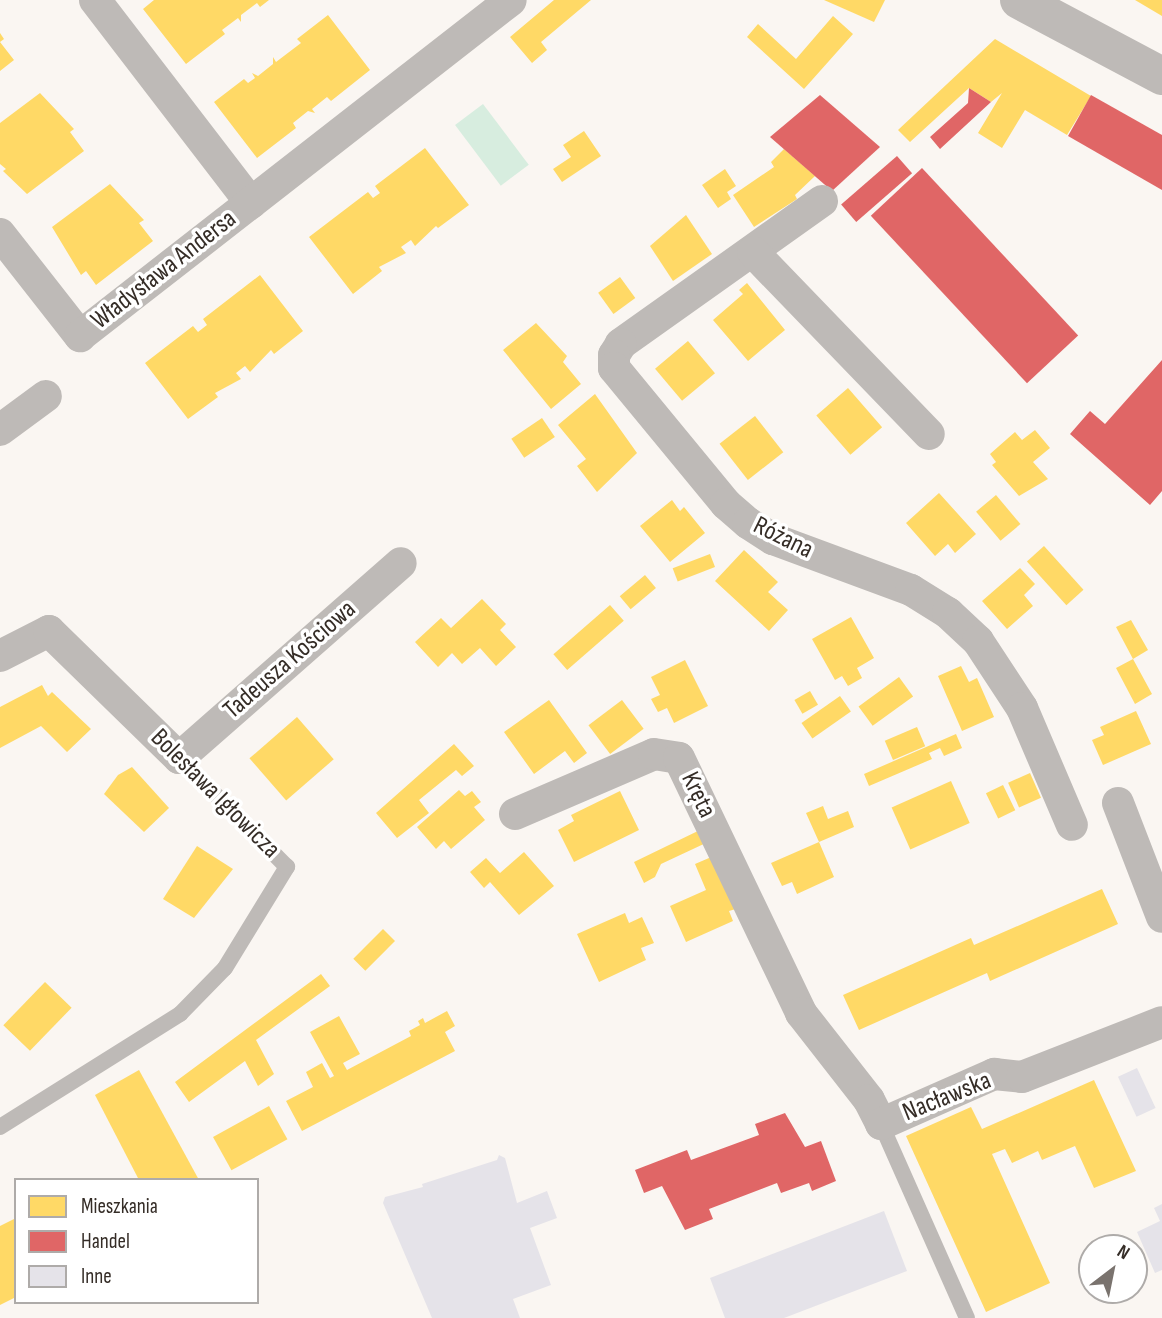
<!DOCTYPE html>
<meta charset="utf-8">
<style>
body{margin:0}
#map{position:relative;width:1162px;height:1318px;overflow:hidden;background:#faf6f2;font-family:"Sofia Sans Condensed",sans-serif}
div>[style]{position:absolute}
.green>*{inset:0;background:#d7eddf;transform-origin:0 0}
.homes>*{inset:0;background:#ffd966;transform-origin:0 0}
.shops>*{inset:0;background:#e06666;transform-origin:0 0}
.building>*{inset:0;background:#e5e3e9;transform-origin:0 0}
.service>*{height:16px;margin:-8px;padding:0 8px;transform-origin:8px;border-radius:8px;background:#bebab7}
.minor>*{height:32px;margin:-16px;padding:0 16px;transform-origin:16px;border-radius:16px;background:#bebab7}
.tertiary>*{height:38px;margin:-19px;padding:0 19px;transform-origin:19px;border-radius:19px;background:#bebab7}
span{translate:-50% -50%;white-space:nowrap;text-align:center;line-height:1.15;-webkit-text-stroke:7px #fff;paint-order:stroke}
.street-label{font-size:26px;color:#352d27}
.legend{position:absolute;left:14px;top:1178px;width:245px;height:126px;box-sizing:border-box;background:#fff;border:2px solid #aeaba9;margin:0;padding:9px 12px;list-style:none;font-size:21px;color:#352d27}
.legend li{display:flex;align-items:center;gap:14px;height:35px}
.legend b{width:35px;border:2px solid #aeaba9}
.north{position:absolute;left:1078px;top:1234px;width:70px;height:70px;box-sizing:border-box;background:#fff;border:2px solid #aeaba9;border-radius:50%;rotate:32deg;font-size:19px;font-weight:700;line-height:28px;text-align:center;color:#352d27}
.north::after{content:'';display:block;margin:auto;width:24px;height:32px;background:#7a736e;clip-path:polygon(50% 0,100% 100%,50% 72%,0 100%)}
</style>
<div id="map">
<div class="green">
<i style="left:483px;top:104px;width:76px;height:35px;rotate:53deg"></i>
</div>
<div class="homes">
<i style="clip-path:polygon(154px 0,269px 0,260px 7px,257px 3px,241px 15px,241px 22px,238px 18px,222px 30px,225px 34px,186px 64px,143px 9px)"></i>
<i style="clip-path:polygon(554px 0,591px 0,541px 42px,547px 50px,532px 63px,510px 37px)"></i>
<i style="clip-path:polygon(824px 0,885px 0,874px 22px)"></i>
<i style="clip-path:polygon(1135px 0,1162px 0,1162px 16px)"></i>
<i style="clip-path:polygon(328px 15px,370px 70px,331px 101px,327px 97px,312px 109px,315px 113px,308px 111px,293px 123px,296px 128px,257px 158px,214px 102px,244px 79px,248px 83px,255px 78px,252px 73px,258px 76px,273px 64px,273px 57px,276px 62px,301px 43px,297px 39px)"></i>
<i style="clip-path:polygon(833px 16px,853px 34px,804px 89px,747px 37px,758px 24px,796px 59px)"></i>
<i style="clip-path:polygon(0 33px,4px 39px,0 42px,14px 60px,0 71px)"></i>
<i style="clip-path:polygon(995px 39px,1091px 96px,1067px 135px,1025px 110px,1002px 148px,978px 133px,1002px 93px,991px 102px,969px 88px,910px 142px,898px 130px)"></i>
<i style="clip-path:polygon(40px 93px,74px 129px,70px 132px,84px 151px,27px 194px,3px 171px,6px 169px,0 164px,0 123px)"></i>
<i style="clip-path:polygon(584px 131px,601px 156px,562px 182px,553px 169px,571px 157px,563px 145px)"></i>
<i style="clip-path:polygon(425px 148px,469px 205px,438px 228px,436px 226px,415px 246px,411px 240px,401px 247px,406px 253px,379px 267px,382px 271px,353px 294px,309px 237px,368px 192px,373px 198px,380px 193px,375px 186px)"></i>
<i style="clip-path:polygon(784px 149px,815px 176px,795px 195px,797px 199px,754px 227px,733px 195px,774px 167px,771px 162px)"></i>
<i style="clip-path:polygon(725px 169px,736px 186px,727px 192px,731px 199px,718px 208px,702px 185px)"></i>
<i style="clip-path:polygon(110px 184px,144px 220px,139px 223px,153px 241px,96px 285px,86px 271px,81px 275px,52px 227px)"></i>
<i style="clip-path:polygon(686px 215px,712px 254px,673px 281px,650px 246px)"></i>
<i style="clip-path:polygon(260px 275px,303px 331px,274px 354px,271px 350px,250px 372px,245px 366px,236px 373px,241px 379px,215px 393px,218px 397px,188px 419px,145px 363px,193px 326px,198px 332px,207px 325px,203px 319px)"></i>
<i style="left:620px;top:277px;width:26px;height:27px;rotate:54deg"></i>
<i style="clip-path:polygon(747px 283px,785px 330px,748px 361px,713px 320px,743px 294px,739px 290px)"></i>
<i style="clip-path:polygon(536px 323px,567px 356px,563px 362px,581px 384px,551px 409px,503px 350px)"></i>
<i style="left:688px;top:341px;width:42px;height:43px;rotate:50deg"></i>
<i style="left:848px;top:388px;width:52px;height:42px;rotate:49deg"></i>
<i style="clip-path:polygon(595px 394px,637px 453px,597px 492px,577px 466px,586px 459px,558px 425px)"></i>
<i style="left:755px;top:416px;width:46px;height:45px;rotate:52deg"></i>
<i style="left:542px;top:418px;width:23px;height:37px;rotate:56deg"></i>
<i style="clip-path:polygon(1035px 430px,1050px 448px,1033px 462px,1048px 479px,1019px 496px,992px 465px,996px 462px,990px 454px,1015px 432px,1022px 440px)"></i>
<i style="clip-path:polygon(939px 493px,976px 534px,955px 553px,948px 544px,935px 556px,906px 523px)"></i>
<i style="left:996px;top:495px;width:38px;height:26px;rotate:50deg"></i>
<i style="clip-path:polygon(672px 500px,680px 511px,684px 507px,705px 533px,670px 562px,640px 526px)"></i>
<i style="left:1044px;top:546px;width:59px;height:23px;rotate:48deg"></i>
<i style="clip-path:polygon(744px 550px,778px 582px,768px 592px,788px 610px,769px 631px,715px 581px)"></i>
<i style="left:710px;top:554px;width:14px;height:40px;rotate:69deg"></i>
<i style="clip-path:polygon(1020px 568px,1035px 584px,1024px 595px,1033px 606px,1007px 629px,982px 601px)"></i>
<i style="left:645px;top:575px;width:17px;height:33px;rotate:50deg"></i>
<i style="clip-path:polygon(482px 599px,506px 624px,500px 630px,516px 647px,496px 666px,480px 648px,462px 664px,452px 653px,438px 667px,415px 642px,441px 618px,451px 628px)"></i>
<i style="left:610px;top:605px;width:21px;height:75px;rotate:49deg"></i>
<i style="clip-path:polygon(851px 617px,874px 658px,857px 668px,862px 678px,848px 686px,842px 676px,835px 680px,812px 639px)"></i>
<i style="clip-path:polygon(1131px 620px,1148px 650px,1133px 659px,1152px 694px,1135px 704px,1116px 668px,1133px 659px,1116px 627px)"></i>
<i style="clip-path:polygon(685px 660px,708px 706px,674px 723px,667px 708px,658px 712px,651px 699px,660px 695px,651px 677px)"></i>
<i style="clip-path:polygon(961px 666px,969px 682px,977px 678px,994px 717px,962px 731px,938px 676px)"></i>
<i style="left:899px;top:677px;width:24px;height:50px;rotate:54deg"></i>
<i style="clip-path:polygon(42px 685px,48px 696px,52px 692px,91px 729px,67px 752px,41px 726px,0 748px,0 707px)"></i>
<i style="left:810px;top:691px;width:16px;height:18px;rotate:60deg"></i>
<i style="left:840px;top:696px;width:19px;height:47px;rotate:55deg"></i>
<i style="clip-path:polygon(549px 700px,587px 753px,574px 763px,565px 751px,534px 774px,504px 732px)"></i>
<i style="left:622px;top:700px;width:36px;height:42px;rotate:53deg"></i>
<i style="clip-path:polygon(1136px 711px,1151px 744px,1103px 765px,1092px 740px,1104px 735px,1100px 727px)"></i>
<i style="left:297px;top:717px;width:56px;height:63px;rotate:49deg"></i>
<i style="left:917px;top:727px;width:21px;height:35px;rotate:67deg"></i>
<i style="clip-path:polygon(956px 734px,962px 748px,944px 756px,940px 748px,929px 753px,932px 759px,869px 786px,864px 774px)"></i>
<i style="clip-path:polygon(454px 744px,474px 766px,462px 776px,456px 770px,419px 800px,429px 813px,397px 838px,376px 813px)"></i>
<i style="clip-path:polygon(132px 767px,169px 808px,144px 832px,104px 794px,118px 775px)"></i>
<i style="left:1030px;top:773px;width:27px;height:24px;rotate:66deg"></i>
<i style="left:951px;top:781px;width:46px;height:65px;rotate:66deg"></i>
<i style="left:1003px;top:785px;width:28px;height:19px;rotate:64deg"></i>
<i style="clip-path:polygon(459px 790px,465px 796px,472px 791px,481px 802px,474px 807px,485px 820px,451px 849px,444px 841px,436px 849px,417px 827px)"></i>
<i style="clip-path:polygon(620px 791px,639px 830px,574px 862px,558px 830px,574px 821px,571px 815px)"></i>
<i style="clip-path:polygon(823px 806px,828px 819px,848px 811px,854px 827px,819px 842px,834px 877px,797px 894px,792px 882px,782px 886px,771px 863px,819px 842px,806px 813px)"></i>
<i style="clip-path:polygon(702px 829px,708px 842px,661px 864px,655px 877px,644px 883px,634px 862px)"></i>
<i style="clip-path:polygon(197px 846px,233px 869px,194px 918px,163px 899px)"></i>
<i style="clip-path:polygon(524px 852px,554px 886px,519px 915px,490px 882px,484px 888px,470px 872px,486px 858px,500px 873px)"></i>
<i style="clip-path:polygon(716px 855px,739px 908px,729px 911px,733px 921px,686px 942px,670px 906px,706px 890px,695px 864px)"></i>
<i style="clip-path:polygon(1102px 889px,1118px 924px,990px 981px,987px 973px,859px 1030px,843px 995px,971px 938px,974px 945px)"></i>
<i style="clip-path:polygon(625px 913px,629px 923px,642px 917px,654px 943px,641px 948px,646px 960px,599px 982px,577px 934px)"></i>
<i style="left:383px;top:929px;width:17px;height:42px;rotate:45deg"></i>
<i style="clip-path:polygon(321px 974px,330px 986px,256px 1040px,274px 1074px,258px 1086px,245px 1061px,189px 1102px,175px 1082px)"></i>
<i style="left:45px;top:982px;width:37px;height:60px;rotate:44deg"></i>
<i style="clip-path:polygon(447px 1011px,455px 1026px,445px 1032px,455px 1051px,302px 1131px,286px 1101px,313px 1087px,306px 1072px,322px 1063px,330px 1078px,334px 1076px,310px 1032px,339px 1016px,360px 1054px,343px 1063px,347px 1070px,411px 1036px,409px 1031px,420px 1025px,418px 1021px,423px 1018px,425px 1023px)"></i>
<i style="clip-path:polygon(139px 1070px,199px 1180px,139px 1180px,95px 1095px)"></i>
<i style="clip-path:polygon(1094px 1080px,1136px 1171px,1094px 1188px,1075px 1146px,1042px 1160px,1038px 1151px,1012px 1163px,1005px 1149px,992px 1154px,1050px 1283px,986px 1312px,906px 1136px,971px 1107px,982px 1129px)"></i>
<i style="left:269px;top:1106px;width:38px;height:64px;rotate:61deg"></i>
<i style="clip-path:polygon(16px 1218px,16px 1297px,0 1305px,0 1226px)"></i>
</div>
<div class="shops">
<i style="clip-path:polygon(969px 88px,991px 102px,940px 149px,930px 137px,968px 103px)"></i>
<i style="clip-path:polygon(820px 95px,880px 147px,832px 191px,770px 137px)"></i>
<i style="clip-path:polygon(1091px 95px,1162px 135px,1162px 190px,1068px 136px)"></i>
<i style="left:897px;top:156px;width:23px;height:74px;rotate:49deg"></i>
<i style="left:922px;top:168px;width:229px;height:70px;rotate:47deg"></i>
<i style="clip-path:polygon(1162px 360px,1162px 491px,1150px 505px,1070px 434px,1090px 411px,1105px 424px)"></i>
<i style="clip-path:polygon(785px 1113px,805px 1147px,821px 1141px,836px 1181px,812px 1191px,809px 1183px,781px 1193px,777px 1183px,709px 1209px,713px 1219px,685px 1230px,662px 1186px,644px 1193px,635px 1170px,687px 1150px,691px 1160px,759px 1135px,755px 1124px)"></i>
</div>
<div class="building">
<i style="left:1137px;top:1068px;width:44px;height:21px;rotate:65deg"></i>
<i style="clip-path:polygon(499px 1155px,505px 1158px,517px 1203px,547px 1191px,557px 1218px,530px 1228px,551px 1285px,513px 1299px,520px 1318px,432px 1318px,383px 1203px,385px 1197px,423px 1187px,422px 1184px,497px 1160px)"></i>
<i style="clip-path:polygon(1162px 1204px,1162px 1270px,1155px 1273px,1137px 1232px,1160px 1221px,1154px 1208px)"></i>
<i style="clip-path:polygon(884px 1211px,907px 1271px,784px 1318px,725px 1318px,710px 1278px)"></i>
</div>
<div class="service">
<i style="left:881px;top:1124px;width:212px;rotate:66.1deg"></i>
<i style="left:0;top:1127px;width:213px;rotate:-32.1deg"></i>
<i style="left:180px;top:1014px;width:64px;rotate:-45.6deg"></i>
<i style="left:225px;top:968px;width:119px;rotate:-58.5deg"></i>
<i style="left:287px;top:867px;width:153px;rotate:-134.7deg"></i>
</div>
<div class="minor">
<i style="left:95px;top:0;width:256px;rotate:52.5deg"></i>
<i style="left:822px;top:201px;width:247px;rotate:144.6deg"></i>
<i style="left:621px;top:344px;width:13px;rotate:122deg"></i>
<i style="left:614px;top:355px;width:13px;rotate:90deg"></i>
<i style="left:614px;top:368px;width:176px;rotate:50.5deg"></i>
<i style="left:726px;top:504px;width:29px;rotate:41deg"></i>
<i style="left:748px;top:523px;width:30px;rotate:33deg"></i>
<i style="left:773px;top:539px;width:147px;rotate:20.3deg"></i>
<i style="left:911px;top:590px;width:44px;rotate:31.9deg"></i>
<i style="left:948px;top:613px;width:41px;rotate:43deg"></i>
<i style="left:978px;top:641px;width:80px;rotate:56.7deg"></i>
<i style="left:1022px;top:708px;width:127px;rotate:66.9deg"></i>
<i style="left:0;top:234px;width:130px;rotate:51.9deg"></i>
<i style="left:80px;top:336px;width:546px;rotate:-37.94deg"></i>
<i style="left:753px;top:252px;width:253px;rotate:46deg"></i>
<i style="left:0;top:430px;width:57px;rotate:-36.5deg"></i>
<i style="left:0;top:656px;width:55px;rotate:-27deg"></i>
<i style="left:49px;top:631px;width:182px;rotate:44.3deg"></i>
<i style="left:179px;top:758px;width:295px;rotate:-41.3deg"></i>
<i style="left:1118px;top:803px;width:122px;rotate:68.9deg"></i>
<i style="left:515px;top:814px;width:151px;rotate:-23.3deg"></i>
<i style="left:654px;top:754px;width:25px;rotate:9deg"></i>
<i style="left:679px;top:758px;width:283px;rotate:64.4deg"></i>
<i style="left:801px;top:1013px;width:110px;rotate:52deg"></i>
<i style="left:869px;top:1100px;width:27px;rotate:63deg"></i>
<i style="left:881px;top:1124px;width:124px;rotate:-23.9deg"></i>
<i style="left:994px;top:1074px;width:28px;rotate:6deg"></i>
<i style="left:1022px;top:1077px;width:150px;rotate:-21.4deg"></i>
</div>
<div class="tertiary">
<i style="left:1019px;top:0;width:162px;rotate:28deg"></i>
</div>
<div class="street-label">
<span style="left:164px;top:270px;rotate:-38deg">Władysława Andersa</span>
<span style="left:783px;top:538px;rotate:26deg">Różana</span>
<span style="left:290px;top:660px;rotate:-41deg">Tadeusza Kościowa</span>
<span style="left:215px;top:794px;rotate:45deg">Bolesława Igłowicza</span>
<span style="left:698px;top:795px;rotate:64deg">Kręta</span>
<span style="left:947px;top:1097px;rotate:-22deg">Nacławska</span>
</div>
<ul class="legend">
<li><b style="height:19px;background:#ffd966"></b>Mieszkania</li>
<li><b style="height:19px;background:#e06666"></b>Handel</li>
<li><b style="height:19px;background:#e5e3e9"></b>Inne</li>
</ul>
<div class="north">N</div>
</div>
